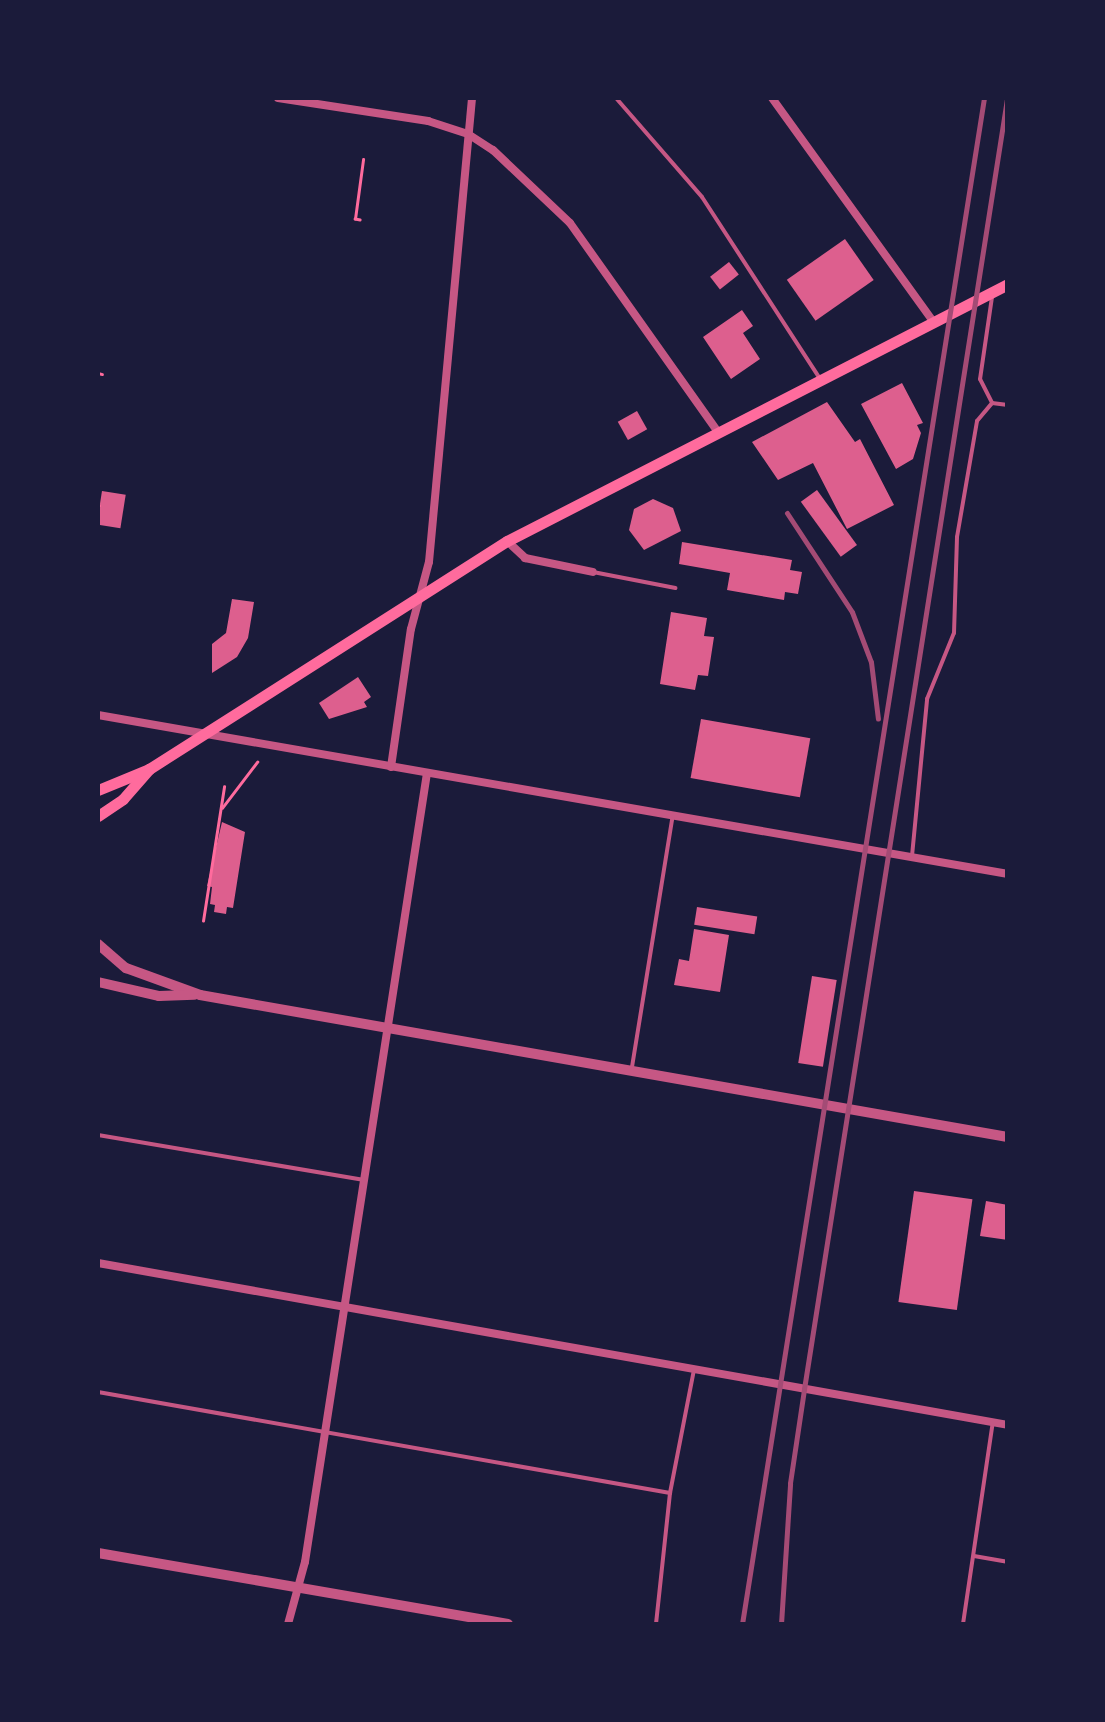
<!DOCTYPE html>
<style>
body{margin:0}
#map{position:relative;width:1105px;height:1722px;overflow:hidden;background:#1b1b3a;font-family:Roboto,sans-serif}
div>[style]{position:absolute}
.building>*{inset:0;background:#dd5f8e;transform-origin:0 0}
.path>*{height:2.5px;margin:-1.25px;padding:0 1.25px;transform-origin:1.25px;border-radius:1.25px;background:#ff6b9d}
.service>*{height:4px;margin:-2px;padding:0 2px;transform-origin:2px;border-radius:2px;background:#c65784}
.minor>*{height:8px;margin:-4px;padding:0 4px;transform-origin:4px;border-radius:4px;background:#c65784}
.tertiary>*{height:10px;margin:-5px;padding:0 5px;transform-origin:5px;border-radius:5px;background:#c65784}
.secondary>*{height:11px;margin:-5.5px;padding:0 5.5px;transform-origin:5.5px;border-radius:5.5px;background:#ff6b9d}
.rail>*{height:5px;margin:-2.5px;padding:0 2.5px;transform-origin:2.5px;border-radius:2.5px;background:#a44b75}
span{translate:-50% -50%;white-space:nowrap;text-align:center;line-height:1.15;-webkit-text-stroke:8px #1b1b3a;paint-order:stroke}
.frame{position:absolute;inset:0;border:100px solid #1b1b3a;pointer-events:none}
</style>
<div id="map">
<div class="building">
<i style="left:845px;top:239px;width:50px;height:71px;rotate:55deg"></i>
<i style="left:729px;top:262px;width:16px;height:24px;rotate:52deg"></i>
<i style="clip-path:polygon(742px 310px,753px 326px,743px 333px,760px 359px,731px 379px,703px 337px)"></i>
<i style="clip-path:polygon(902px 383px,923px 423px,917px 425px,921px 433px,913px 459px,896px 469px,861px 404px)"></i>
<i style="clip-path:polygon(827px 402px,855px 442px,860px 439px,894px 505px,847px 529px,813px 463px,778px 480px,752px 442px)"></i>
<i style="left:637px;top:411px;width:21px;height:22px;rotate:61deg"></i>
<i style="left:817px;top:490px;width:68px;height:20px;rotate:54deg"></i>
<i style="left:102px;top:491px;width:24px;height:34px;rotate:9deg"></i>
<i style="clip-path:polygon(653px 499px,673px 508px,681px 531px,644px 550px,629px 530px,634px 509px)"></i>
<i style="clip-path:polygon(682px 542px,792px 560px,790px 570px,802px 572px,798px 594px,785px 592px,784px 600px,727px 590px,730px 573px,679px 564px)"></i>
<i style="clip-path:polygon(232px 599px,254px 602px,248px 638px,237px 657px,212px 673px,212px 644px,226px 633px)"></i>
<i style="clip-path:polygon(671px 612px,707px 618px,704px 636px,714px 637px,708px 676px,698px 675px,695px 690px,660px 684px)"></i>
<i style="clip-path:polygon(358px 677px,371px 697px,364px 702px,367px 707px,329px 719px,319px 703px)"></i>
<i style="left:701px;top:719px;width:111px;height:60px;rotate:10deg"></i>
<i style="clip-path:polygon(222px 822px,245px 832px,233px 908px,227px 907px,226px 914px,214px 912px,215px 905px,210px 904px,212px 887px,207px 886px)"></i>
<i style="left:697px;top:907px;width:61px;height:18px;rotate:9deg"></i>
<i style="clip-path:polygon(694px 929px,729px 935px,720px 992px,674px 985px,679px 959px,689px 961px)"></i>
<i style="left:812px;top:976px;width:25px;height:88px;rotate:9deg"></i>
<i style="left:914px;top:1191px;width:59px;height:112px;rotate:8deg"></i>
<i style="clip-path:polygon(986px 1201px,1008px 1205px,1008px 1240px,980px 1236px)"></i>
</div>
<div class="path">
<i style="left:360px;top:220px;width:5px;rotate:-169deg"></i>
<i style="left:355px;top:219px;width:60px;rotate:-82.3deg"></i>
<i style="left:98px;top:373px;width:4px;rotate:14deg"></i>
<i style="left:98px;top:506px;width:2px"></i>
<i style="left:222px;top:808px;width:58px;rotate:-52.7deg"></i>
<i style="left:203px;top:921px;width:136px;rotate:-81.1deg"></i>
</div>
<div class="service">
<i style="left:616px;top:98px;width:131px;rotate:49deg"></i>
<i style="left:702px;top:197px;width:215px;rotate:57deg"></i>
<i style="left:992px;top:297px;width:83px;rotate:98.3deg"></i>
<i style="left:980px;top:379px;width:27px;rotate:63deg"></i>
<i style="left:992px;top:403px;width:16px;rotate:7deg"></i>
<i style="left:593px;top:572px;width:84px;rotate:11deg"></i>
<i style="left:912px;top:856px;width:158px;rotate:-84.5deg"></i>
<i style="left:927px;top:699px;width:71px;rotate:-67.8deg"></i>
<i style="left:954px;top:633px;width:96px;rotate:-88.2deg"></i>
<i style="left:957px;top:537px;width:118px;rotate:-80.2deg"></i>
<i style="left:977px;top:421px;width:23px;rotate:-50deg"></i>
<i style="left:632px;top:1067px;width:255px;rotate:-80.8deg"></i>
<i style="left:98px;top:1135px;width:270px;rotate:9.6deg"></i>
<i style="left:98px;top:1392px;width:581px;rotate:10.01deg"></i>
<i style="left:974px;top:1556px;width:35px;rotate:10deg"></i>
<i style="left:656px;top:1624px;width:132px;rotate:-83.9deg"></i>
<i style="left:670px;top:1493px;width:125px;rotate:-79deg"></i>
<i style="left:963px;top:1624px;width:204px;rotate:-81.6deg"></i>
</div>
<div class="minor">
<i style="left:278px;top:98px;width:152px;rotate:8.7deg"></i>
<i style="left:428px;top:121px;width:42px;rotate:18deg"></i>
<i style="left:468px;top:134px;width:30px;rotate:33deg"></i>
<i style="left:493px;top:150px;width:106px;rotate:43.5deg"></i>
<i style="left:570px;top:223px;width:255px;rotate:54.7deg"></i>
<i style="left:772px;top:98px;width:274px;rotate:54.2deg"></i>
<i style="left:507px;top:541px;width:25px;rotate:43deg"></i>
<i style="left:525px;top:558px;width:69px;rotate:11.6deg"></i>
<i style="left:98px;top:715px;width:924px;rotate:9.91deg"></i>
<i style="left:391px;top:767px;width:139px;rotate:-81.8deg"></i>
<i style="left:411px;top:629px;width:69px;rotate:-75deg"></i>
<i style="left:429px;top:562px;width:466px;rotate:-84.7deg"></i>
<i style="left:98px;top:1263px;width:924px;rotate:10.09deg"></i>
<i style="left:288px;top:1624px;width:64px;rotate:-74.7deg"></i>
<i style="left:305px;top:1562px;width:798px;rotate:-81.21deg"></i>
</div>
<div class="tertiary">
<i style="left:98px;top:944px;width:37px;rotate:41deg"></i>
<i style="left:126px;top:968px;width:79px;rotate:20deg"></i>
<i style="left:200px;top:995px;width:820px;rotate:9.97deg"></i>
<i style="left:98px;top:982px;width:63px;rotate:12.9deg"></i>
<i style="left:159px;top:996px;width:35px;rotate:-2deg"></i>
<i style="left:98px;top:1553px;width:416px;rotate:9.8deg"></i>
</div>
<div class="secondary">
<i style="left:98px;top:790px;width:55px;rotate:-22.4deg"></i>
<i style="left:149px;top:769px;width:424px;rotate:-32.5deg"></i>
<i style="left:507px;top:541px;width:563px;rotate:-27.16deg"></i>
<i style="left:98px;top:816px;width:30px;rotate:-34deg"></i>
<i style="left:123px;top:799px;width:40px;rotate:-49deg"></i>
</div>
<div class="rail">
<i style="left:787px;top:513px;width:118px;rotate:56.7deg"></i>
<i style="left:852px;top:612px;width:53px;rotate:69.2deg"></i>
<i style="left:871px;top:662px;width:57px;rotate:83deg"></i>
<i style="left:742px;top:1624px;width:1545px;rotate:-80.99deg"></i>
<i style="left:781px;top:1624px;width:141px;rotate:-86.3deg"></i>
<i style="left:790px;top:1483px;width:95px;rotate:-81.5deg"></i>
<i style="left:804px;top:1389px;width:1307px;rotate:-81.06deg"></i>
</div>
<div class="frame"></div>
</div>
